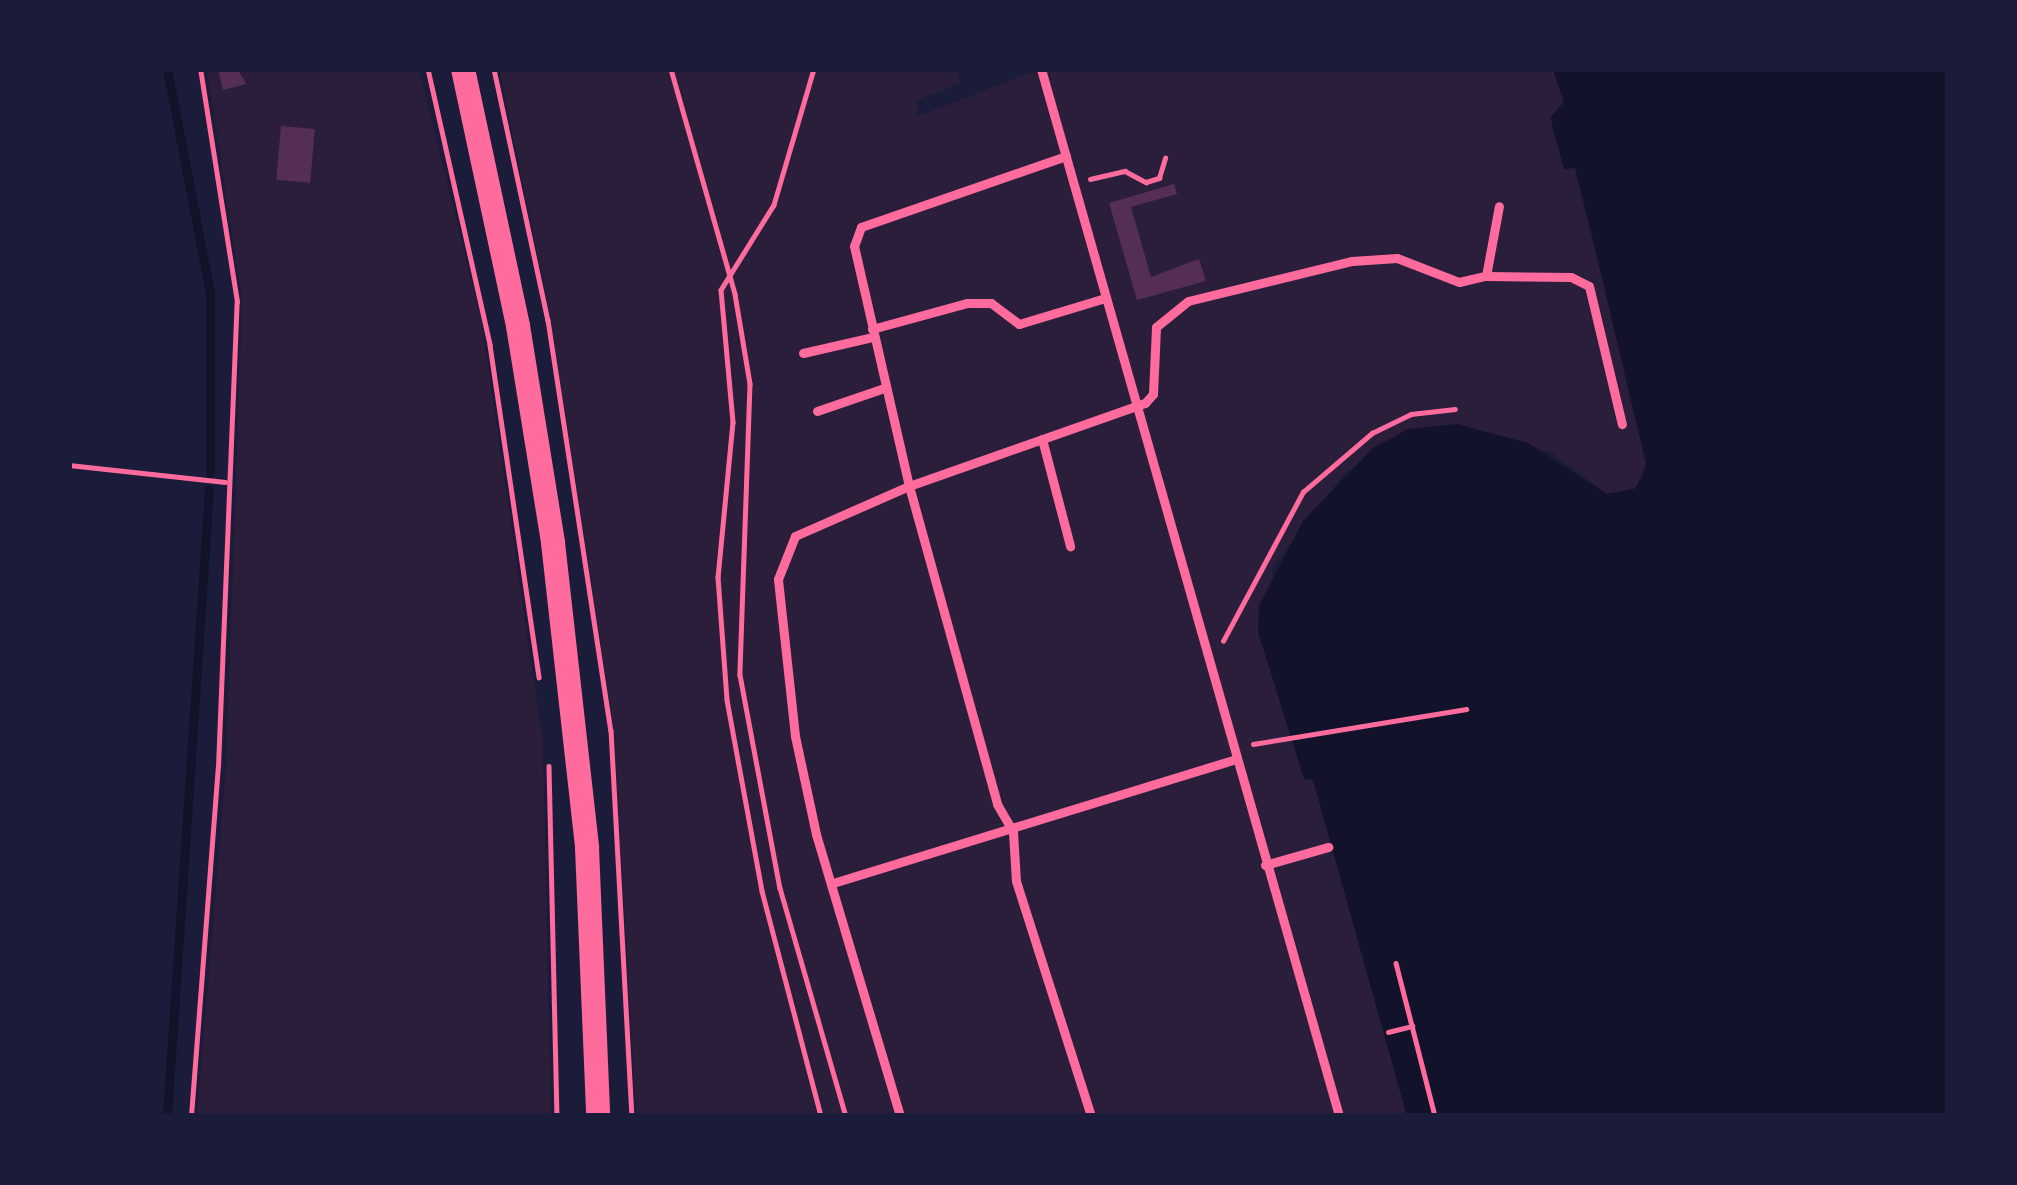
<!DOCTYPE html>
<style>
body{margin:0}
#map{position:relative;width:2017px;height:1185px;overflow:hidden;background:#1b1b3a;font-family:"PT Sans",sans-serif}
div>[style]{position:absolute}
.green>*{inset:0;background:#2a1e3b}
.water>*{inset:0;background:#12122b}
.stream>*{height:9px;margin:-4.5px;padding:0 4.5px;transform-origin:4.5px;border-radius:4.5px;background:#12122b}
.building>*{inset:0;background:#542f53;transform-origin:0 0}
.path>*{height:4.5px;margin:-2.25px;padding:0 2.25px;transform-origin:2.25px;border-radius:2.25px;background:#ff6b9d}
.service>*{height:9px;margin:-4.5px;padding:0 4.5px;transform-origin:4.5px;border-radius:4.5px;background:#ff6b9d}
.secondary>*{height:24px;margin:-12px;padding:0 12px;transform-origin:12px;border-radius:12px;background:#ff6b9d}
span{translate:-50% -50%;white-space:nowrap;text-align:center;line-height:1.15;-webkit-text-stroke:10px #1b1b3a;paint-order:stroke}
.frame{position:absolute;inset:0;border:72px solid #1b1b3a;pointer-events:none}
</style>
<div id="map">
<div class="green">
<i style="clip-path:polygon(207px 69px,419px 69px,481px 319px,543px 743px,551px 1116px,197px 1116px,226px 767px,242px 300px)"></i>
<i style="clip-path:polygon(499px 69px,956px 69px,961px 83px,917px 100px,918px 116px,1040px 69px,1553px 69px,1564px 102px,1551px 117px,1553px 129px,1564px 168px,1575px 167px,1593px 240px,1647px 464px,1641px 478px,1635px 488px,1607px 494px,1551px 452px,1408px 429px,1344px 474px,1272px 568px,1280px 695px,1304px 778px,1313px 780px,1407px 1116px,636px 1116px,614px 729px,551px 320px)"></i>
</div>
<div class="water">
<i style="clip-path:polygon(1553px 69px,1948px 69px,1948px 1116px,1407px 1116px,1313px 780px,1304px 779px,1258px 632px,1259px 606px,1303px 521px,1373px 448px,1408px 429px,1457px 424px,1528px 443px,1607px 494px,1635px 489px,1641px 478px,1646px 464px,1593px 240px,1575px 168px,1564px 169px,1553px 129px,1551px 117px,1564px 102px)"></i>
</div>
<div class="stream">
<i style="left:167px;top:69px;width:228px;rotate:79.1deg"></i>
<i style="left:210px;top:293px;width:180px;rotate:90deg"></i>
<i style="left:167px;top:1116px;width:628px;rotate:-86.17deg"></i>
</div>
<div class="building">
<i style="clip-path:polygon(218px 69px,238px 69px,246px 84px,223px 90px)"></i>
<i style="left:281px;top:126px;width:34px;height:54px;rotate:5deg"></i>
<i style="clip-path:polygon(1174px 184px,1177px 194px,1131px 207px,1151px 277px,1199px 259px,1206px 281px,1137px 300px,1109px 203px)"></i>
</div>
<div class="path">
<i style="left:428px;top:69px;width:283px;rotate:77.3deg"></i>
<i style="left:490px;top:345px;width:336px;rotate:81.6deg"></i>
<i style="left:494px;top:69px;width:257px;rotate:77.9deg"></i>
<i style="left:548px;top:320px;width:415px;rotate:81.3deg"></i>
<i style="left:611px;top:730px;width:387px;rotate:86.9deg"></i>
<i style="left:671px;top:69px;width:234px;rotate:74.1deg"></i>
<i style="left:735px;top:294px;width:91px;rotate:80.5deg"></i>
<i style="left:750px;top:384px;width:291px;rotate:92deg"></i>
<i style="left:740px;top:675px;width:217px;rotate:79.4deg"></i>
<i style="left:780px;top:888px;width:237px;rotate:73.9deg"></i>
<i style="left:814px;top:69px;width:142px;rotate:106.4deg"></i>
<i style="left:774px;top:205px;width:100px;rotate:121.9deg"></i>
<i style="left:721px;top:290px;width:133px;rotate:84.8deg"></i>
<i style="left:733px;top:422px;width:156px;rotate:95.5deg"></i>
<i style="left:718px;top:577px;width:123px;rotate:85.8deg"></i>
<i style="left:727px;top:700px;width:194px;rotate:79.6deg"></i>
<i style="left:762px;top:891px;width:233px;rotate:75.3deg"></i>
<i style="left:1090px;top:179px;width:36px;rotate:-13deg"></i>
<i style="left:1125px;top:171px;width:24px;rotate:28deg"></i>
<i style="left:1146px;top:182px;width:14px;rotate:-17deg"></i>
<i style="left:1159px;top:178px;width:21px;rotate:-73deg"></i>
<i style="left:69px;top:465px;width:157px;rotate:6.2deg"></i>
<i style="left:1223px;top:641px;width:169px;rotate:-61.8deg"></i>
<i style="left:1303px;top:492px;width:91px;rotate:-40.5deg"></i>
<i style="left:1372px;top:433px;width:43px;rotate:-26deg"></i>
<i style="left:1411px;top:414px;width:44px;rotate:-6.5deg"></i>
<i style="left:1253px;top:744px;width:216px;rotate:-9.3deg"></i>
<i style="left:549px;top:766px;width:350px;rotate:88.7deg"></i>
<i style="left:1396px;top:963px;width:158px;rotate:75.7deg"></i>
<i style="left:1388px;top:1032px;width:25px;rotate:-14deg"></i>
<i style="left:191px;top:1116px;width:350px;rotate:-85.6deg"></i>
<i style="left:218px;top:767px;width:465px;rotate:-87.7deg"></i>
<i style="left:237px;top:302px;width:236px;rotate:-99deg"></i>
</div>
<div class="service">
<i style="left:1041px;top:69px;width:1089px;rotate:74.11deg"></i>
<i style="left:1066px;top:156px;width:217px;rotate:160.9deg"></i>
<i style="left:861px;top:227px;width:20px;rotate:110deg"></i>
<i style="left:854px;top:246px;width:246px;rotate:77.1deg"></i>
<i style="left:909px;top:486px;width:330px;rotate:74.5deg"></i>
<i style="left:997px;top:804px;width:32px;rotate:60deg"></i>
<i style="left:1013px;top:832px;width:49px;rotate:86.5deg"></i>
<i style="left:1016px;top:881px;width:247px;rotate:72.3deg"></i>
<i style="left:1486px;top:276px;width:85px;rotate:0.7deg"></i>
<i style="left:1571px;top:277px;width:20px;rotate:27deg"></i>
<i style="left:1589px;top:286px;width:142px;rotate:76.6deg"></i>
<i style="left:872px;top:329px;width:98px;rotate:-15.3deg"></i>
<i style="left:967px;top:303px;width:24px"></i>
<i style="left:991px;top:303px;width:35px;rotate:37deg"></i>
<i style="left:1019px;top:324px;width:90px;rotate:-16.8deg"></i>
<i style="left:803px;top:353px;width:72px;rotate:-12.9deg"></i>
<i style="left:817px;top:411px;width:71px;rotate:-18.9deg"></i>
<i style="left:1042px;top:439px;width:111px;rotate:75.3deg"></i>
<i style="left:1265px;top:865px;width:66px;rotate:-15.9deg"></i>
<i style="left:833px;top:883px;width:421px;rotate:-17.1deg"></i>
<i style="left:900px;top:1116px;width:294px;rotate:-106.6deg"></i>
<i style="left:816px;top:834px;width:100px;rotate:-102.1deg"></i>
<i style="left:795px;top:736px;width:158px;rotate:-96.2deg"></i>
<i style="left:778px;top:579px;width:46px;rotate:-68.4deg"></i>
<i style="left:795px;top:536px;width:124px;rotate:-23.7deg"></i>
<i style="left:909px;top:486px;width:250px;rotate:-19.4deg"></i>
<i style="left:1145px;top:403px;width:12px;rotate:-48deg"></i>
<i style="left:1153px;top:394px;width:67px;rotate:-87.4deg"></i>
<i style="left:1156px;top:327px;width:41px;rotate:-39.1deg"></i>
<i style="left:1188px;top:301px;width:169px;rotate:-13.7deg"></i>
<i style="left:1352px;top:261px;width:45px;rotate:-3.8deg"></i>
<i style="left:1397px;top:258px;width:66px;rotate:21.2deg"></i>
<i style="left:1459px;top:282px;width:28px;rotate:-13deg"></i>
<i style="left:1486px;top:276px;width:71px;rotate:-79.5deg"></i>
</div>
<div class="secondary">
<i style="left:463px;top:69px;width:263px;rotate:77.9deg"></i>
<i style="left:518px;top:326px;width:220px;rotate:80.8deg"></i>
<i style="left:553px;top:543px;width:307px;rotate:83.6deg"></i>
<i style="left:587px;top:848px;width:268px;rotate:87.6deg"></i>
</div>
<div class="frame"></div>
</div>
